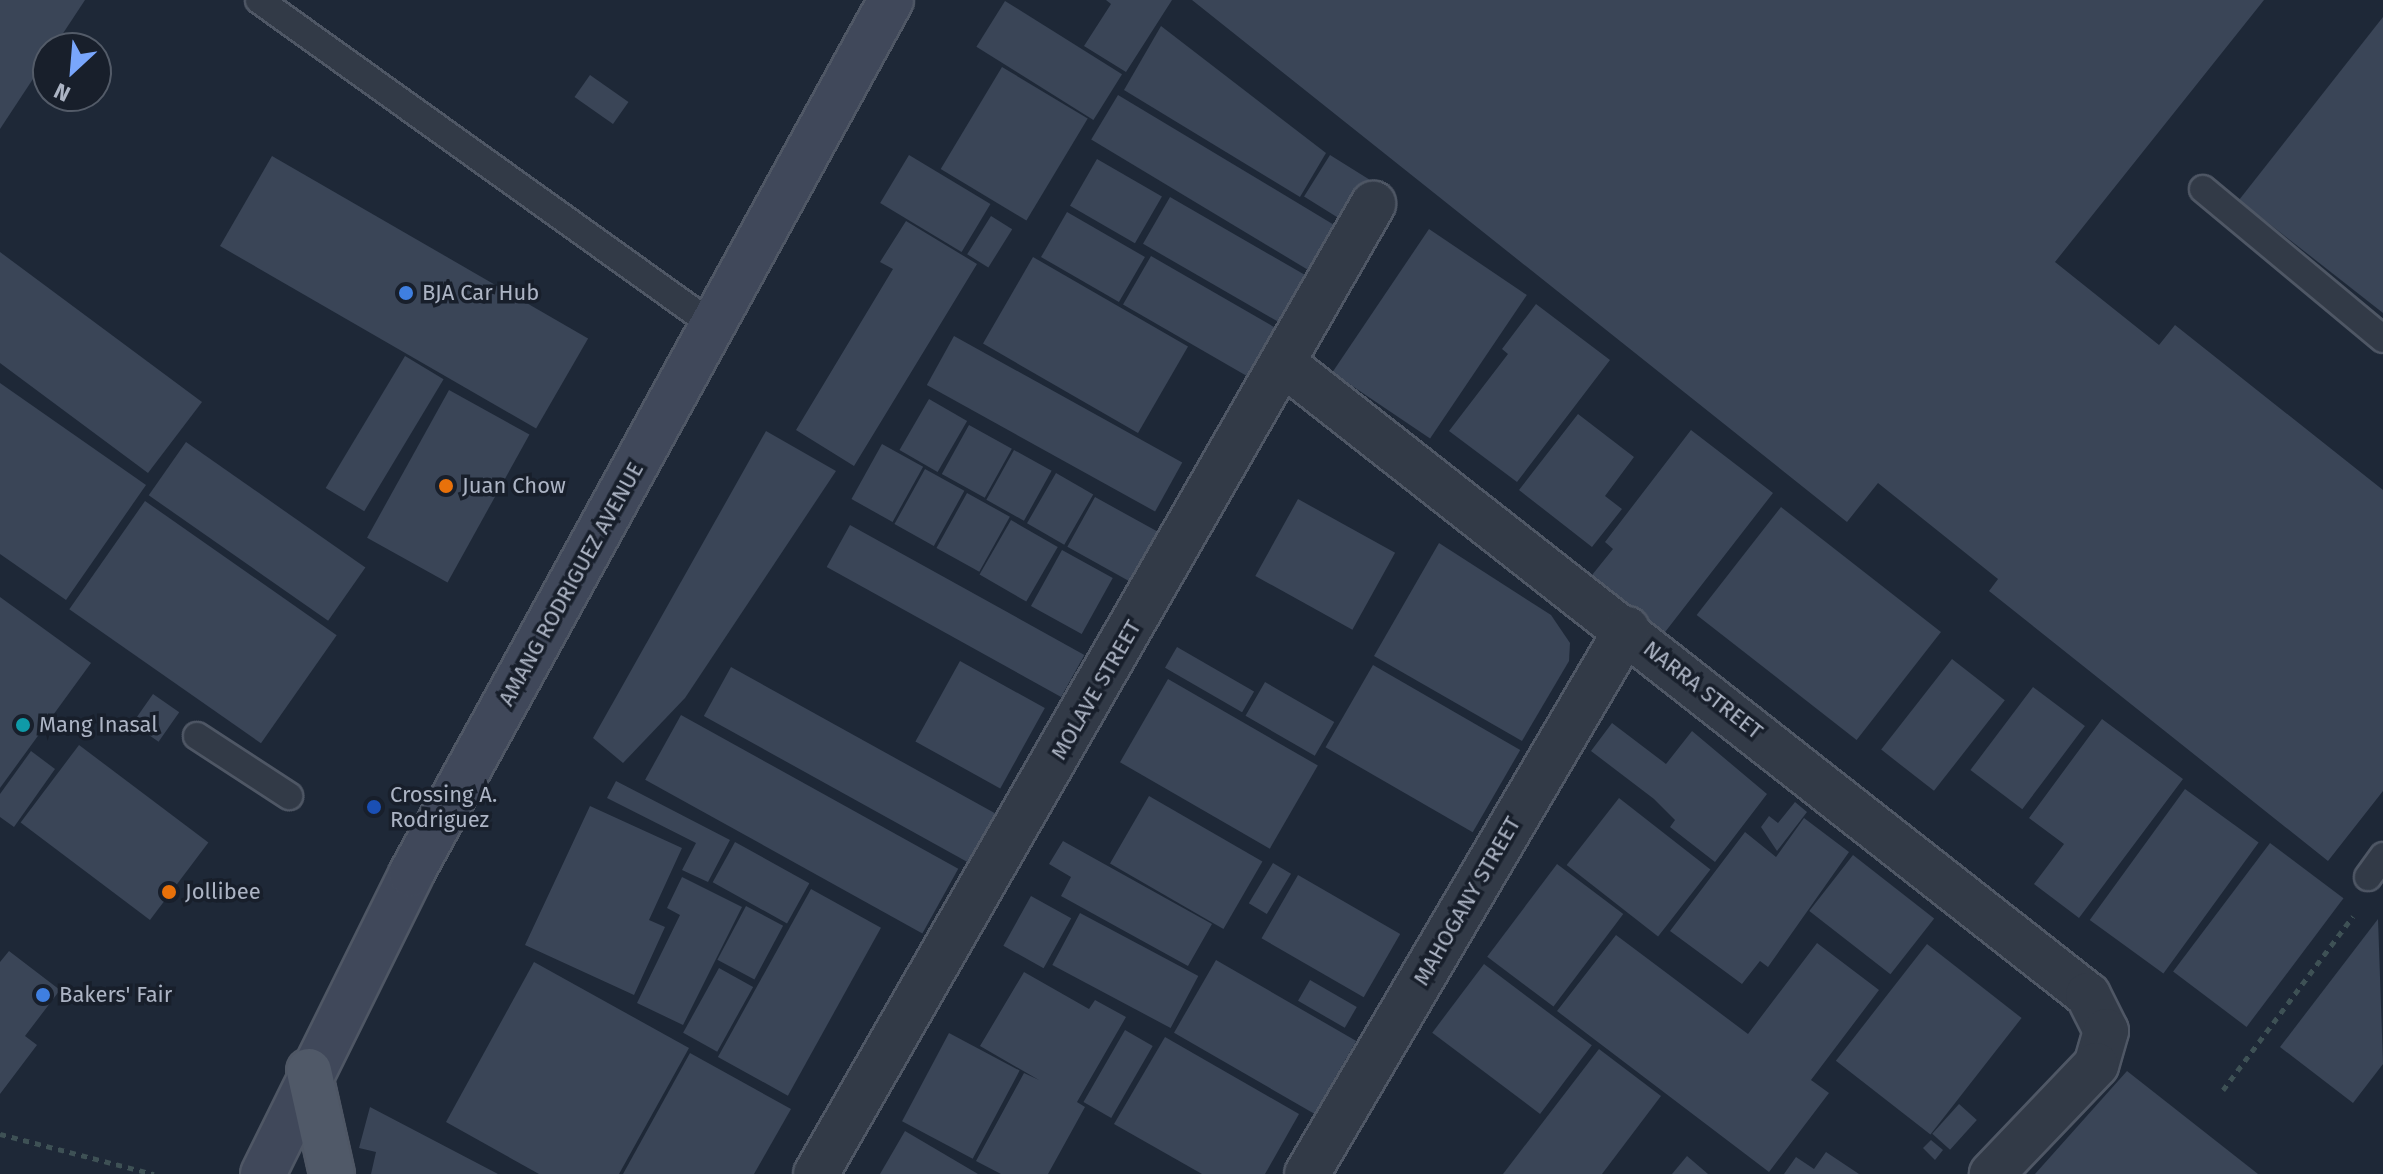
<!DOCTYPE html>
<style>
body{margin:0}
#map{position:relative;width:2383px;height:1174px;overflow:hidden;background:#1e2837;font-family:"Fira Sans",sans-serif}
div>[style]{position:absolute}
.building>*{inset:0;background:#3a4557;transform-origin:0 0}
.path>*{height:5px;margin-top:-2.5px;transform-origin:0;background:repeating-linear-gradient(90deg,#3e5155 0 6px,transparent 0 12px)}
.roads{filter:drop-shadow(2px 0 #4f5765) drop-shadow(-2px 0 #4f5765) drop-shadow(0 2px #4f5765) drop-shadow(0 -2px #4f5765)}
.service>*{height:26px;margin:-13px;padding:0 13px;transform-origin:13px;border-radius:13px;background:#323a47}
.minor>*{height:44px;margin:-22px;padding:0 22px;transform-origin:22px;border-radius:22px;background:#323a47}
.secondary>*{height:44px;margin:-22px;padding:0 22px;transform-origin:22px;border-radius:22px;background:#40485a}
.primary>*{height:44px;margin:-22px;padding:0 22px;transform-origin:22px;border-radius:22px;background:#505968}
.dots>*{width:22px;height:22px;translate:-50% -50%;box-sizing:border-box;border:4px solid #181f2b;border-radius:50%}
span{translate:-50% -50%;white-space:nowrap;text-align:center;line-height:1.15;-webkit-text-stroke:7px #181f2b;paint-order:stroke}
.poi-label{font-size:22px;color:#acb4c4}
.left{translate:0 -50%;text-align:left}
.street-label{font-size:22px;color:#acb4c4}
.north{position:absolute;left:32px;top:32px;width:80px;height:80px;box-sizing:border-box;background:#181f2b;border:2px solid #535b68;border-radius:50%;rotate:206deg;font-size:22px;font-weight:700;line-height:32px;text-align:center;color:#acb4c4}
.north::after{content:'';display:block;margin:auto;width:28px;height:36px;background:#79a6fc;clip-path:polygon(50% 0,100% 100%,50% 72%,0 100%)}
</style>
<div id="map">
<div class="building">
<i style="clip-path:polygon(0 0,85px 0,0 129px)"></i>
<i style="clip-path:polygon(1106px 0,1172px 0,1126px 72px,1084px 46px,1111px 4px)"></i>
<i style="clip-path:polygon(1192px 0,2264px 0,2055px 262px,2159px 345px,2175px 325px,2383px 490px,2383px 791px,2328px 861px,1989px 591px,1998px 579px,1878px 483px,1847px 522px)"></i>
<i style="left:1005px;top:1px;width:138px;height:54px;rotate:32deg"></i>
<i style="clip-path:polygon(2383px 17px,2383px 313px,2239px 200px)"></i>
<i style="clip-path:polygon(1161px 26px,1326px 153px,1300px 197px,1124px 90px)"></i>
<i style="left:1002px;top:67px;width:100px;height:119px;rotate:31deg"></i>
<i style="left:590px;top:75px;width:47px;height:27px;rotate:35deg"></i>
<i style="left:1118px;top:95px;width:258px;height:52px;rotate:31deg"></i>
<i style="left:909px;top:155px;width:95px;height:56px;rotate:31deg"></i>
<i style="left:1330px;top:155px;width:60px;height:49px;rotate:32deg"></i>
<i style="left:272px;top:156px;width:365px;height:104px;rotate:30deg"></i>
<i style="left:1097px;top:159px;width:75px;height:54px;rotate:30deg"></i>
<i style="left:1170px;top:197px;width:167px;height:54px;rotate:30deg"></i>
<i style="left:1067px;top:212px;width:90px;height:52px;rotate:30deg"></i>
<i style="left:991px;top:216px;width:25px;height:45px;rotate:32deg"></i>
<i style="clip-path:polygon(906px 221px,977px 264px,854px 466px,796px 430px,893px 269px,880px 262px)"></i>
<i style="left:1429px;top:229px;width:118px;height:173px;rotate:34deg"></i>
<i style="clip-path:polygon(0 252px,202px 402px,148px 473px,0 363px)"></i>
<i style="left:1151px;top:256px;width:152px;height:56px;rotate:30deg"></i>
<i style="left:1033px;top:257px;width:179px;height:100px;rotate:30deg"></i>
<i style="clip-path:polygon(1536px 304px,1610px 360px,1517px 482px,1449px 431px,1508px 354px,1502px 349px)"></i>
<i style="left:954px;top:336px;width:261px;height:56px;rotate:29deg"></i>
<i style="left:405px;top:356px;width:45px;height:154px;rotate:31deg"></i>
<i style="clip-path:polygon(0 383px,146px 485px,66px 600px,0 554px)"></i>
<i style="left:449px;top:390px;width:92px;height:169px;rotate:29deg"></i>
<i style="left:929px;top:399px;width:44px;height:59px;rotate:30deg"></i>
<i style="clip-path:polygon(1578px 414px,1634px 457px,1605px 496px,1622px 509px,1592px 547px,1519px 490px)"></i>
<i style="left:969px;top:425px;width:49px;height:56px;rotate:29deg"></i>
<i style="clip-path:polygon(1691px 430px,1773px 493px,1662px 636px,1588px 580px,1613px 549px,1605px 542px)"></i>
<i style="clip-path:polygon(766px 431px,836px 471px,685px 698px,623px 763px,593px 738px)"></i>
<i style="left:186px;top:442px;width:219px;height:65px;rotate:35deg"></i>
<i style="left:882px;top:444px;width:47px;height:63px;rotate:29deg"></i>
<i style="left:1014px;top:450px;width:43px;height:57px;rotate:29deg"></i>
<i style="left:925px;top:469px;width:45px;height:63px;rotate:29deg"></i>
<i style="left:1056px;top:473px;width:43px;height:58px;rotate:30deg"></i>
<i style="left:967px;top:493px;width:49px;height:63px;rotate:29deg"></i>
<i style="left:1095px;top:497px;width:76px;height:57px;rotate:29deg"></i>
<i style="left:1298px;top:499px;width:111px;height:88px;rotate:29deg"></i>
<i style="left:145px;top:501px;width:234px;height:132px;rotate:35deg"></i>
<i style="left:1781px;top:507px;width:203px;height:137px;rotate:38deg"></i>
<i style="left:1011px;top:520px;width:54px;height:63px;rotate:30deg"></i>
<i style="left:850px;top:525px;width:268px;height:48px;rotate:29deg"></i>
<i style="clip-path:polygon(1439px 543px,1551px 615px,1570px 643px,1569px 661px,1522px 741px,1374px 656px)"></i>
<i style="left:1062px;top:550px;width:58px;height:64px;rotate:29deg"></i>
<i style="clip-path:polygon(0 597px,91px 663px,0 788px)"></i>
<i style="left:1177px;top:647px;width:89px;height:24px;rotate:30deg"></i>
<i style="left:1952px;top:659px;width:67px;height:115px;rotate:38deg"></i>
<i style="left:960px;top:661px;width:97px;height:92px;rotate:29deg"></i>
<i style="left:1373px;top:665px;width:170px;height:95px;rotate:30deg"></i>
<i style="left:731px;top:667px;width:307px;height:56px;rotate:29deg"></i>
<i style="left:1168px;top:679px;width:173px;height:96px;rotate:30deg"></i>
<i style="left:1265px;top:682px;width:80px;height:39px;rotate:30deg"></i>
<i style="left:2033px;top:687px;width:65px;height:104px;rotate:37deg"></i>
<i style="left:153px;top:694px;width:32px;height:36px;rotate:35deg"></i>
<i style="left:681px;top:715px;width:317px;height:74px;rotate:29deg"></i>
<i style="clip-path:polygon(2102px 719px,2183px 779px,2079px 918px,2034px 884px,2064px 844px,2029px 818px)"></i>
<i style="clip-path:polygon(1612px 723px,1666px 764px,1692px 731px,1767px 794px,1715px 862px,1670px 827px,1675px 820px,1654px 799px,1591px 751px)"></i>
<i style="left:79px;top:745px;width:162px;height:97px;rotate:37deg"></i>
<i style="clip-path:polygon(31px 751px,55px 769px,14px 827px,0 817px,0 794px)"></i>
<i style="clip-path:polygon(616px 781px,730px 840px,708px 882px,682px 870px,696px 843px,607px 798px)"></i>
<i style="left:2185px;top:789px;width:91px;height:162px;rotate:36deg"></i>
<i style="left:1149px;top:796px;width:131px;height:78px;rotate:30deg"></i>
<i style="left:1619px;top:798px;width:116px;height:85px;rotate:38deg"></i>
<i style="clip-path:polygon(1795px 802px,1807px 812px,1777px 851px,1761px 827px,1769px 816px,1778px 823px)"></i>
<i style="clip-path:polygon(590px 806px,682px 848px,649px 920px,665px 927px,634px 995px,525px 945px)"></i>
<i style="clip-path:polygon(1804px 818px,1849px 852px,1768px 967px,1760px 961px,1742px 984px,1670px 931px,1745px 832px,1776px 857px)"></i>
<i style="clip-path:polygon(1063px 841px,1212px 924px,1188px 966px,1061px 896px,1071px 877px,1049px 864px)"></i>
<i style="left:735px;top:842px;width:85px;height:46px;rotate:29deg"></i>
<i style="left:2270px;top:843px;width:92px;height:161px;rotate:37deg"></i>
<i style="left:1853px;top:855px;width:103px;height:71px;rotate:38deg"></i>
<i style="left:1273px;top:863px;width:21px;height:47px;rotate:31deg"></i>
<i style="left:1557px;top:864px;width:83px;height:116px;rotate:37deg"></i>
<i style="left:1298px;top:875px;width:118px;height:73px;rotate:30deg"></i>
<i style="clip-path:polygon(682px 877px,742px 907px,683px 1025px,637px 1003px,680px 915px,667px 908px)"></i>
<i style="left:811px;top:889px;width:80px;height:192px;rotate:29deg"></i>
<i style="left:1031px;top:896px;width:46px;height:57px;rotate:29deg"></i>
<i style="left:746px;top:906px;width:42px;height:61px;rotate:28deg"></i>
<i style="left:1080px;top:913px;width:134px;height:59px;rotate:28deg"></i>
<i style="clip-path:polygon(2378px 919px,2383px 1064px,2353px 1103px,2280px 1047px)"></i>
<i style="clip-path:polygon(1616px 935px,1748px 1034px,1817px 943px,1879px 990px,1811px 1080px,1829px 1093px,1769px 1172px,1557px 1011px)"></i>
<i style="left:1927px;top:944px;width:120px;height:148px;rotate:38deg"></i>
<i style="clip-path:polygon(9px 951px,60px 990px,25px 1036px,37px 1045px,0 1094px,0 962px)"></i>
<i style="left:1216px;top:960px;width:162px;height:84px;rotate:30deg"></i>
<i style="clip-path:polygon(534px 962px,689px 1048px,619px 1174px,539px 1174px,446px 1122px)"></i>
<i style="left:1484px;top:964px;width:135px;height:86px;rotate:37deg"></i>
<i style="left:719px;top:968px;width:39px;height:74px;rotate:29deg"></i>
<i style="clip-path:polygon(1024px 972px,1089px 1009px,1095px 1000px,1126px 1017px,1077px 1102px,1085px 1107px,1048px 1174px,1001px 1174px,976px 1161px,1024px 1073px,1039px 1080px,980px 1046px)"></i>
<i style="left:1310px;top:980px;width:54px;height:24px;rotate:30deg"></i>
<i style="left:1125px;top:1030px;width:32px;height:83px;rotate:30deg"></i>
<i style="left:949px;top:1033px;width:80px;height:100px;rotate:28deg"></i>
<i style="clip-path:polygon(1165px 1037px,1299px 1114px,1265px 1174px,1202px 1174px,1114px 1124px)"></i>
<i style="clip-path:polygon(1599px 1049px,1661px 1096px,1602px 1174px,1503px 1174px)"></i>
<i style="clip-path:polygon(690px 1053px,791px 1109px,754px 1174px,623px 1174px)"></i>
<i style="clip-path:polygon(2127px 1071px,2258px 1174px,2035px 1174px)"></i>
<i style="left:1959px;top:1104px;width:24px;height:40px;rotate:42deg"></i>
<i style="clip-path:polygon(370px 1107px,498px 1174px,371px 1174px,376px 1152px,359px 1148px)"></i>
<i style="clip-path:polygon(905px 1131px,978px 1174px,880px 1174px)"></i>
<i style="clip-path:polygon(1931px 1140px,1943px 1150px,1935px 1160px,1923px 1148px)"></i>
<i style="clip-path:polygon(1826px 1152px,1859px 1174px,1784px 1174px,1796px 1157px,1814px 1169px)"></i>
<i style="clip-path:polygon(1687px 1156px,1708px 1174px,1672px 1174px)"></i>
</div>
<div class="path">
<i style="left:2223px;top:1090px;width:217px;rotate:-53.2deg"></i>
<i style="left:0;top:1134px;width:159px;rotate:14.6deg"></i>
</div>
<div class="roads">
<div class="service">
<i style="left:259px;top:0;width:560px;rotate:35.62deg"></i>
<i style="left:2203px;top:189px;width:234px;rotate:39.8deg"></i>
<i style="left:197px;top:736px;width:110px;rotate:33.1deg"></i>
<i style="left:2368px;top:877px;width:26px;rotate:-54deg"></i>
</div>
<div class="minor">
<i style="left:1284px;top:364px;width:1022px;rotate:38.13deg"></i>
<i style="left:2088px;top:995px;width:40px;rotate:63.4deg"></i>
<i style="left:2106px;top:1031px;width:35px;rotate:106deg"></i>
<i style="left:2096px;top:1065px;width:151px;rotate:133.7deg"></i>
<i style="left:816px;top:1174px;width:1119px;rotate:-60.13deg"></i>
<i style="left:1307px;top:1174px;width:632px;rotate:-59.58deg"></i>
</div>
<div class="secondary">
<i style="left:263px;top:1174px;width:335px;rotate:-63.7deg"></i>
<i style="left:411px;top:874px;width:997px;rotate:-61.22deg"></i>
</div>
<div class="primary">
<i style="left:309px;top:1071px;width:106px;rotate:77.4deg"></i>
</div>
</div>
<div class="dots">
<i style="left:406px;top:293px;background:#3f7fe0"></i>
<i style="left:446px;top:486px;background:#e8710a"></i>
<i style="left:23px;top:725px;background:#0f9aa8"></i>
<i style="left:374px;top:807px;background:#1a4fb4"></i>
<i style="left:169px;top:892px;background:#e8710a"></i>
<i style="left:43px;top:995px;background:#3f7fe0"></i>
</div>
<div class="poi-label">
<span class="left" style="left:422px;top:293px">BJA Car Hub</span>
<span class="left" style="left:462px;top:486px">Juan Chow</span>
<span class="left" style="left:39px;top:725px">Mang Inasal</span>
<span class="left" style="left:390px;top:807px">Crossing A.<br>Rodriguez</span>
<span class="left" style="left:185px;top:892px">Jollibee</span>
<span class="left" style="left:59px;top:995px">Bakers' Fair</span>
</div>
<div class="street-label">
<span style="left:571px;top:584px;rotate:-61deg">AMANG RODRIGUEZ AVENUE</span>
<span style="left:1096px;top:690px;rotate:-60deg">MOLAVE STREET</span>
<span style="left:1703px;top:690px;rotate:38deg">NARRA STREET</span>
<span style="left:1467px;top:901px;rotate:-60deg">MAHOGANY STREET</span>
</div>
<div class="north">N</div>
</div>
